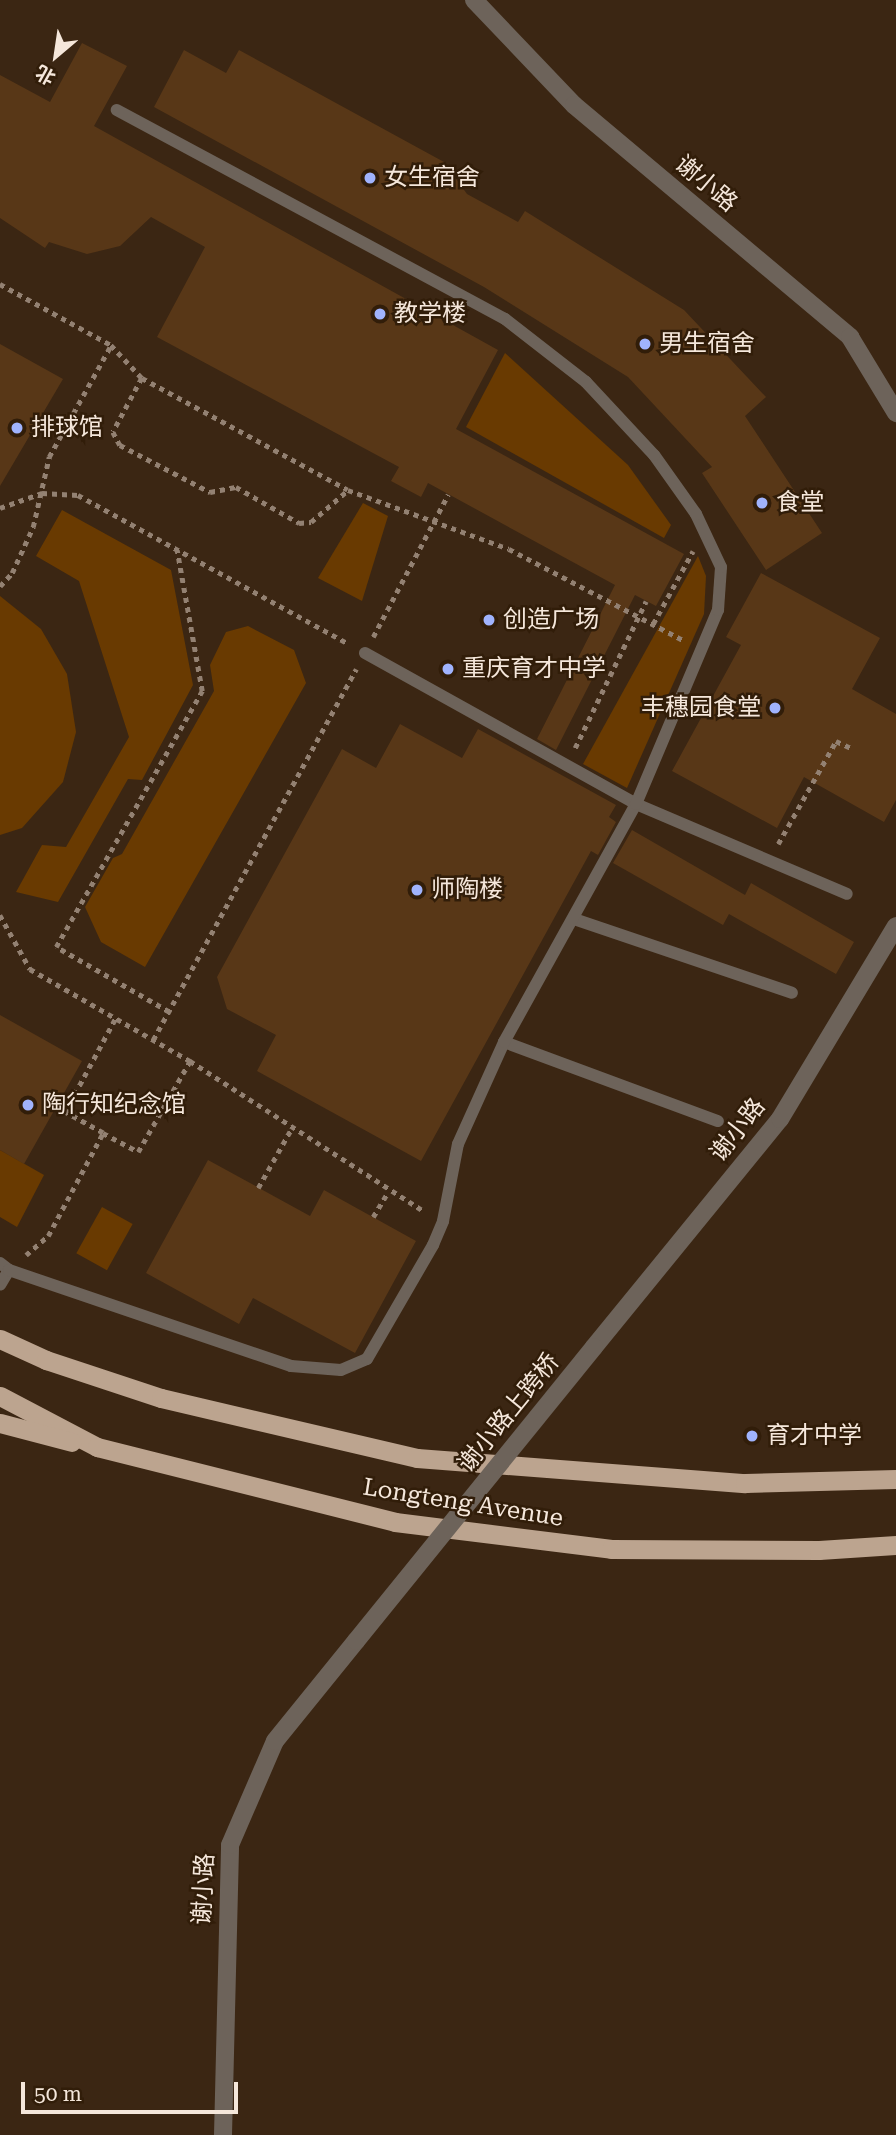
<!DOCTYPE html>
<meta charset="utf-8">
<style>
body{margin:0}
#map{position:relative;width:896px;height:2135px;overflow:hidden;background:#3b2613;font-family:"Roboto Serif","Noto Sans SC",serif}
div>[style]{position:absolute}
.green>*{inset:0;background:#693a01;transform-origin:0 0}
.building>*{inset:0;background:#583717}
.path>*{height:4.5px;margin-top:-2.25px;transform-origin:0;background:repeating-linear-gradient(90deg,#938172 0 5px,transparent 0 10px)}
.service>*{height:12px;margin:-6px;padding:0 6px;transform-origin:6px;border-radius:6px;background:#6d635a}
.tertiary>*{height:18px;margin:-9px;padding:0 9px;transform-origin:9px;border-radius:9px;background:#6d635a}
.trunk>*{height:19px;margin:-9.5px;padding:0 9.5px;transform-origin:9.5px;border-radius:9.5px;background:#bca48f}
.tertiary-bridge>*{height:18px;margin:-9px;padding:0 9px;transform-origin:9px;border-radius:9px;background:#6d635a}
.dots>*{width:19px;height:19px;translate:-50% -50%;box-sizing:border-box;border:4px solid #311d09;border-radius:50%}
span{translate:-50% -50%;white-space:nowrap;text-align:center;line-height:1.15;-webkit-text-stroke:5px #311d09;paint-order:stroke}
.poi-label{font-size:24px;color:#f5e7db}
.left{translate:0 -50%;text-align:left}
.right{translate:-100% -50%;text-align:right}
.street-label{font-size:24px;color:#f5e7db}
.north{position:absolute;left:21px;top:21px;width:70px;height:70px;-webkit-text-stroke:5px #311d09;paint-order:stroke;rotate:209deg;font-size:19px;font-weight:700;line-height:28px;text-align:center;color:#f5e7db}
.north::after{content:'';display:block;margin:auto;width:24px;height:32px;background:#f5e7db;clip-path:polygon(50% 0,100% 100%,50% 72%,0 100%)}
.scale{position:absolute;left:21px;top:2082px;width:217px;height:32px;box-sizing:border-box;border:4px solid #f5e7db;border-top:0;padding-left:9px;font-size:21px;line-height:24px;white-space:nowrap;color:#f5e7db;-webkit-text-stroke:5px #311d09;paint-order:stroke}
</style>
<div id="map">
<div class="green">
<i style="clip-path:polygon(505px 353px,628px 465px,671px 525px,664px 538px,466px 427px)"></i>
<i style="clip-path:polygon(363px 503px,388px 516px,362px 601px,318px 578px)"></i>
<i style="clip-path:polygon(62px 510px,171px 570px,193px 685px,142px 780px,128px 779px,58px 902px,16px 892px,42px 845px,66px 847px,129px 737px,79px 581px,36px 556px)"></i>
<i style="clip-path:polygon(698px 556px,706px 576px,704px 614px,627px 788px,583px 764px)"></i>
<i style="clip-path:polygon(0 596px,41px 629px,67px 674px,76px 732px,63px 782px,22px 828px,0 835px)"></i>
<i style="clip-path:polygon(248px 626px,294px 650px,306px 683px,145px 967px,101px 942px,85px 907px,113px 858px,122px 854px,214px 691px,210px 665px,226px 632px)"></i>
<i style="clip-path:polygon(0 1150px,44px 1175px,17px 1227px,0 1217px)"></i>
<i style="left:102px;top:1207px;width:35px;height:53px;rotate:29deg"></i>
</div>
<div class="building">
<i style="clip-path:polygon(82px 43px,127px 66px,94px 126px,498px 350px,456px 429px,684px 554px,656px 606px,635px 595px,556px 750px,537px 739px,615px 585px,428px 483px,421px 497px,391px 481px,399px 467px,157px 337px,205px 247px,151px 217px,120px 246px,87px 254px,49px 242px,45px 248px,0 218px,0 75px,50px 102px)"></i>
<i style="clip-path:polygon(184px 50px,226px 73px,239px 50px,444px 162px,467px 194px,518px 222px,525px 211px,684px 310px,766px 397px,745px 416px,822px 533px,766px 570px,702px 473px,712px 467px,628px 377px,484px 287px,154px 107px)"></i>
<i style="clip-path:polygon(0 344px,63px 379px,0 486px)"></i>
<i style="clip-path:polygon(761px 573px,880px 638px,852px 689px,896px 714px,896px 800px,884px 822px,804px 777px,777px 828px,672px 771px,741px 645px,726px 637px)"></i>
<i style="clip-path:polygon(400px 724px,462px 758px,478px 729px,616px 805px,609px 817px,616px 822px,598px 855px,591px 851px,421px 1161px,257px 1071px,276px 1035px,227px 1009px,217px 977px,342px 749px,376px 768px)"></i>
<i style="clip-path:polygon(632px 830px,745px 895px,751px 883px,854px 942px,836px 974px,729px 914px,723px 925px,613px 863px)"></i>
<i style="clip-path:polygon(0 1015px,82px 1061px,24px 1164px,0 1150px)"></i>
<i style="clip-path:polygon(208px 1160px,310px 1216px,324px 1190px,416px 1241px,355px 1353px,253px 1298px,239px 1324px,146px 1273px)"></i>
</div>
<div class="path">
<i style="left:0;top:284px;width:127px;rotate:28.8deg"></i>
<i style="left:111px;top:345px;width:45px;rotate:46.8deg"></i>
<i style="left:142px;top:378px;width:234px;rotate:28.5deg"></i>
<i style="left:348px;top:490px;width:171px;rotate:20.1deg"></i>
<i style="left:509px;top:549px;width:199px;rotate:27.6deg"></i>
<i style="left:142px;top:378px;width:61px;rotate:118.2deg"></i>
<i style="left:113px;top:432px;width:15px;rotate:62deg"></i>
<i style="left:120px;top:445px;width:102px;rotate:27.6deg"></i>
<i style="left:210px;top:492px;width:26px;rotate:-11deg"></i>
<i style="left:236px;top:487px;width:73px;rotate:29.7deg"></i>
<i style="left:299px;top:523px;width:12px;rotate:-5deg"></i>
<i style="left:311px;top:522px;width:49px;rotate:-40.9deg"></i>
<i style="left:0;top:508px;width:45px;rotate:-19.7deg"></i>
<i style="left:42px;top:493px;width:36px;rotate:3deg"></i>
<i style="left:78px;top:495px;width:309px;rotate:28.8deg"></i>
<i style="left:0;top:586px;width:18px;rotate:-47deg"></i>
<i style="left:12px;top:573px;width:51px;rotate:-65.5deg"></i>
<i style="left:33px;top:527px;width:72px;rotate:-77.1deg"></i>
<i style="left:49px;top:457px;width:128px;rotate:-61deg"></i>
<i style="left:653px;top:624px;width:83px;rotate:-61.3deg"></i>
<i style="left:373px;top:637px;width:161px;rotate:-62.2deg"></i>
<i style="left:575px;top:748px;width:163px;rotate:-64.2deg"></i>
<i style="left:778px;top:844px;width:118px;rotate:-60.6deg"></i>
<i style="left:836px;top:741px;width:19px;rotate:25deg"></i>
<i style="left:0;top:915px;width:62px;rotate:60.9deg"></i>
<i style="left:30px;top:969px;width:185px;rotate:29.9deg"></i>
<i style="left:190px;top:1061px;width:278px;rotate:32.7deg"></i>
<i style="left:169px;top:1012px;width:130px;rotate:-150.1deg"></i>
<i style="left:56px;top:947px;width:295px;rotate:-60.3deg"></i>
<i style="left:202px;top:691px;width:143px;rotate:-100.1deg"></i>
<i style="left:153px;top:1040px;width:423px;rotate:-61.3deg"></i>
<i style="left:103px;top:1133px;width:43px;rotate:-151.1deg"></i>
<i style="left:65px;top:1112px;width:106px;rotate:-61.7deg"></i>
<i style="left:258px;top:1188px;width:71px;rotate:-60.6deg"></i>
<i style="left:373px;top:1217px;width:29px;rotate:-59deg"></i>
<i style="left:26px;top:1255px;width:29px;rotate:-41deg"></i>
<i style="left:48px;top:1236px;width:117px;rotate:-61.9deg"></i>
<i style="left:103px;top:1133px;width:40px;rotate:28deg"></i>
<i style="left:138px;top:1152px;width:105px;rotate:-60.3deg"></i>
</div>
<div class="service">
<i style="left:365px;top:653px;width:310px;rotate:29.1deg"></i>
<i style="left:636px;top:804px;width:229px;rotate:23.1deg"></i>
<i style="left:574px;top:919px;width:230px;rotate:18.7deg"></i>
<i style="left:504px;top:1042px;width:228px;rotate:20.3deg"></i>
<i style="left:0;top:1263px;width:11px;rotate:38deg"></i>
<i style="left:9px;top:1270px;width:17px;rotate:121deg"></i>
<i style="left:9px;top:1270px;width:298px;rotate:18.8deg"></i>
<i style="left:291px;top:1366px;width:50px;rotate:4.6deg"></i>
<i style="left:341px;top:1370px;width:28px;rotate:-23deg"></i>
<i style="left:367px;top:1359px;width:132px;rotate:-59.9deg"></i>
<i style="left:433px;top:1245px;width:26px;rotate:-67deg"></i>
<i style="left:443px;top:1221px;width:78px;rotate:-79deg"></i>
<i style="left:458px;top:1144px;width:112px;rotate:-65.7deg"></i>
<i style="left:504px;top:1042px;width:272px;rotate:-61deg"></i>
<i style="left:636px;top:804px;width:211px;rotate:-67.1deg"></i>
<i style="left:718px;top:610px;width:43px;rotate:-86deg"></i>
<i style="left:721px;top:567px;width:59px;rotate:-115.3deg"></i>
<i style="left:696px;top:514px;width:72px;rotate:-125.4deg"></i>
<i style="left:654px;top:455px;width:100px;rotate:-133deg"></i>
<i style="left:586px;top:382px;width:103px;rotate:-142.1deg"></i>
<i style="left:505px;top:319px;width:441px;rotate:-151.7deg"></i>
</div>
<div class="tertiary">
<i style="left:474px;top:0;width:145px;rotate:46.4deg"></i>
<i style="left:574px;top:105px;width:361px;rotate:40deg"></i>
<i style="left:850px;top:337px;width:89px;rotate:58.8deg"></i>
<i style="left:594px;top:1347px;width:294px;rotate:-50.8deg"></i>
<i style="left:780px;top:1119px;width:225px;rotate:-59deg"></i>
<i style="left:223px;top:2135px;width:290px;rotate:-88.6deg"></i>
<i style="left:230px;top:1845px;width:113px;rotate:-66.6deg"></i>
<i style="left:275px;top:1741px;width:129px;rotate:-51deg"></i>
</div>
<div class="trunk">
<i style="left:0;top:1339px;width:51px;rotate:24.5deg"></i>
<i style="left:46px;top:1360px;width:121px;rotate:18.3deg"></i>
<i style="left:161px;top:1398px;width:263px;rotate:13.2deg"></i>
<i style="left:417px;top:1458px;width:329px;rotate:4.4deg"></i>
<i style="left:745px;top:1483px;width:151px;rotate:-1.5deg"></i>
<i style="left:0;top:1396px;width:110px;rotate:27.7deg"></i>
<i style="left:97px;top:1447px;width:307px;rotate:14.1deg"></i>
<i style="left:395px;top:1522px;width:218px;rotate:7.1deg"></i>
<i style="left:611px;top:1549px;width:208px;rotate:0.3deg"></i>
<i style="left:819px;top:1550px;width:77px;rotate:-3.7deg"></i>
<i style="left:0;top:1423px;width:74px;rotate:14.8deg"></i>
</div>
<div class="tertiary-bridge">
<i style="left:356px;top:1641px;width:378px;rotate:-51deg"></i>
</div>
<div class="dots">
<i style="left:370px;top:178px;background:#a0b3fd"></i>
<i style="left:380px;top:314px;background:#a0b3fd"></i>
<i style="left:645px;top:344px;background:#a0b3fd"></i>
<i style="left:17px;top:428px;background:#a0b3fd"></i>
<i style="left:762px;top:503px;background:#a0b3fd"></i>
<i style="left:489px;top:620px;background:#a0b3fd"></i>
<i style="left:448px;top:669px;background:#a0b3fd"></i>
<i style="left:775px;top:708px;background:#a0b3fd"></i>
<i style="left:417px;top:890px;background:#a0b3fd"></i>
<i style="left:28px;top:1105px;background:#a0b3fd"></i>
<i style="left:752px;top:1436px;background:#a0b3fd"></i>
</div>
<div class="poi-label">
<span class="left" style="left:384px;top:178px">女生宿舍</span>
<span class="left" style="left:394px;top:314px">教学楼</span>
<span class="left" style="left:659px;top:344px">男生宿舍</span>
<span class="left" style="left:31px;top:428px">排球馆</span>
<span class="left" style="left:776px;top:503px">食堂</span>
<span class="left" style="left:503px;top:620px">创造广场</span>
<span class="left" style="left:462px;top:669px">重庆育才中学</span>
<span class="right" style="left:761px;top:708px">丰穗园食堂</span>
<span class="left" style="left:431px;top:890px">师陶楼</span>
<span class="left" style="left:42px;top:1105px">陶行知纪念馆</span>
<span class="left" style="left:766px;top:1436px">育才中学</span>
</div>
<div class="street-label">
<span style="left:706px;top:184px;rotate:40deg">谢小路</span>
<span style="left:738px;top:1130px;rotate:-52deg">谢小路</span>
<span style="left:509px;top:1413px;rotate:-51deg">谢小路上跨桥</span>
<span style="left:463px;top:1503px;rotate:9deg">Longteng Avenue</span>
<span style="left:204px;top:1889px;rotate:-87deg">谢小路</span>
</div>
<div class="north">北</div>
<div class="scale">50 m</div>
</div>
